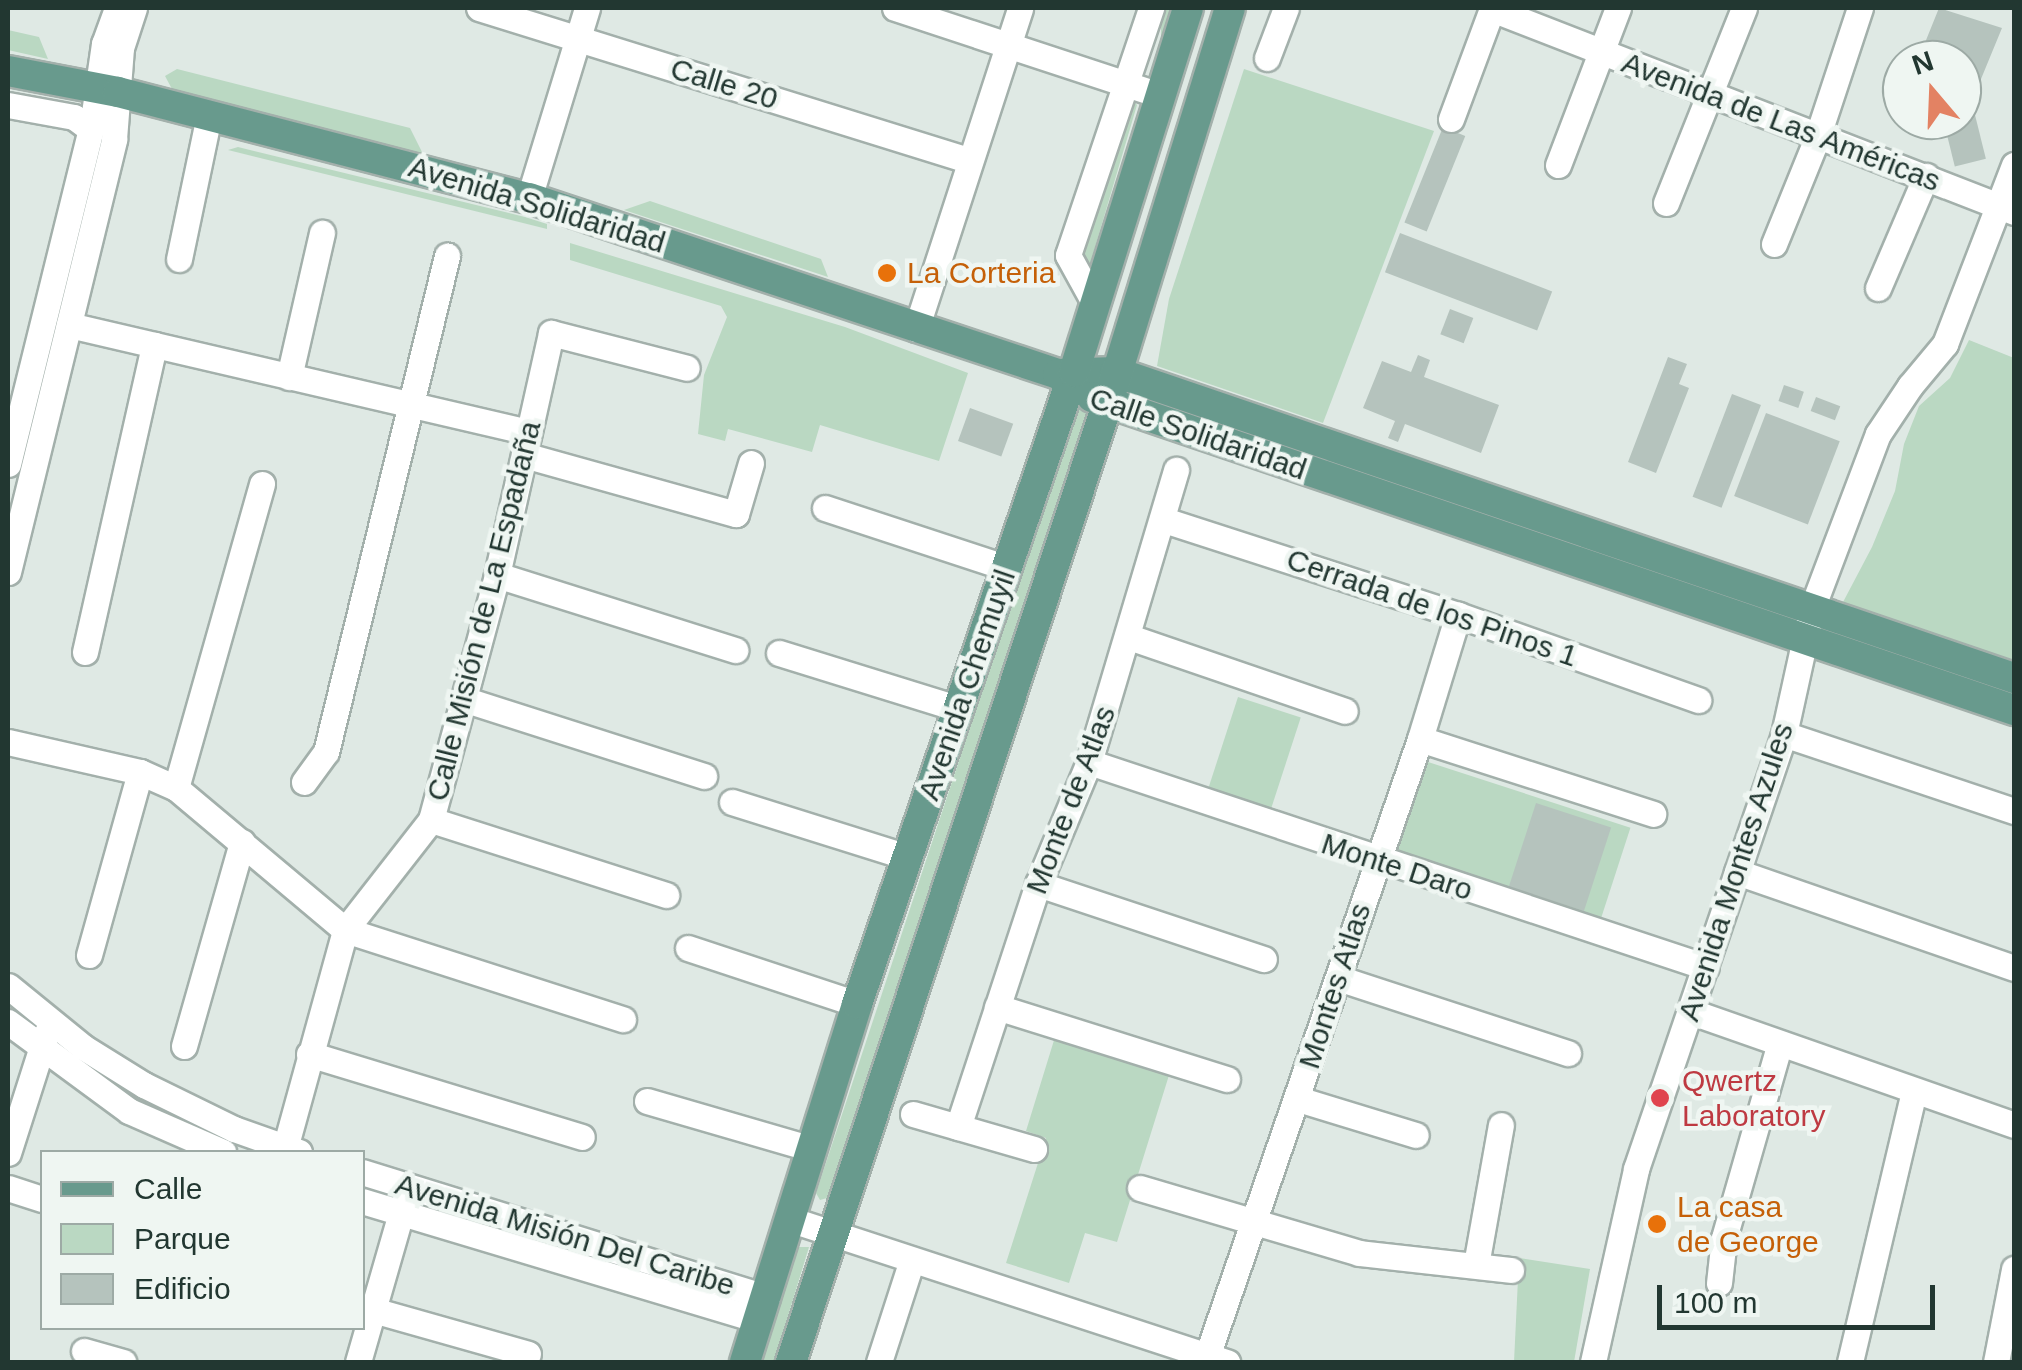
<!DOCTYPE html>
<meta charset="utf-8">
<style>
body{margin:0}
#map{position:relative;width:2022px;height:1370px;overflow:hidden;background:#dfe9e4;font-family:Helvetica,sans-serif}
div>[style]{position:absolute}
.green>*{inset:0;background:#bad8c2;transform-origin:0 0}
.building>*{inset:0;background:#b5c3bd;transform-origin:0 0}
.roads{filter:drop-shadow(2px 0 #a3b0ab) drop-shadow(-2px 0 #a3b0ab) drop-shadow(0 2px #a3b0ab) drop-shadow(0 -2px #a3b0ab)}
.minor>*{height:25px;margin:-12.5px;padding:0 12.5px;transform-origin:12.5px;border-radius:12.5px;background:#fff}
.major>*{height:30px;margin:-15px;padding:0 15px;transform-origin:15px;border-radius:15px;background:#689a8d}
.dots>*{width:28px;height:28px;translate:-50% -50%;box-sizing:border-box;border:5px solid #eff6f2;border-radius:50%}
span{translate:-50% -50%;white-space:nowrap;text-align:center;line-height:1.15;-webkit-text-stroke:9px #eff6f2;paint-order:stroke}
.street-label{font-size:30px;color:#223731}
.food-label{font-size:30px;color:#c56008}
.left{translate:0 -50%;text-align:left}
.health-label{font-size:30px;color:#be3a42}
.frame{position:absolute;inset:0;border:10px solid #223731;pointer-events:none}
.legend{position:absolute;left:40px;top:1150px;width:325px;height:180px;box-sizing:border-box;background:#eff6f2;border:2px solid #9daaa5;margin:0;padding:12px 18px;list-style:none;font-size:30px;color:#223731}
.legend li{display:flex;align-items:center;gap:20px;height:50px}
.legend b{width:50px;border:2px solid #9daaa5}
.north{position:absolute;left:1882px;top:40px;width:100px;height:100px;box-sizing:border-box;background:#eff6f2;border:2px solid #9daaa5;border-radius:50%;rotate:341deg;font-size:28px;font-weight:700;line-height:40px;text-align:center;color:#223731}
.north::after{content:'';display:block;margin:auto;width:35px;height:45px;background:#e38263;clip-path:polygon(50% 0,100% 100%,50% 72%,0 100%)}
.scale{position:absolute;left:1657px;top:1285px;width:278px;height:45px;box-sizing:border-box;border:5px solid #223731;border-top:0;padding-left:12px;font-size:30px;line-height:35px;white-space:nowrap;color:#223731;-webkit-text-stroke:8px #eff6f2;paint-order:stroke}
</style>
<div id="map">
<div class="green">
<i style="left:1161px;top:8px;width:10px;height:69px"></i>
<i style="clip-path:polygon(8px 30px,39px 37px,48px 59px,8px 50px)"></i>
<i style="clip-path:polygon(177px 69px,410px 128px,423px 154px,172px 89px,165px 76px)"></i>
<i style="clip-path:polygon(1244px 69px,1434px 131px,1323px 423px,1157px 366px,1169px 299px)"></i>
<i style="clip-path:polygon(1132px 99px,1137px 105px,1088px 271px,1078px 249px)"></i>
<i style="clip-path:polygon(238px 147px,525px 217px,547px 224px,547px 229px,228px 150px)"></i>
<i style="clip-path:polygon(650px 201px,821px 259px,828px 277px,624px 210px)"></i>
<i style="clip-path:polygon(570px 243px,845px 327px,968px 373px,939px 461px,820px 425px,812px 452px,728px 429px,725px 441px,698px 434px,704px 375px,727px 317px,721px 306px,570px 260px)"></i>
<i style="clip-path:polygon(1969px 340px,2014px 358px,2014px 660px,1842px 604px,1872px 547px,1895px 491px,1904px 444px,1919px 406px,1950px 378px)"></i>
<i style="clip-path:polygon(1076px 407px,1089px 411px,827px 1198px,820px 1200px,816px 1193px)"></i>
<i style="left:1238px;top:697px;width:66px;height:98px;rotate:18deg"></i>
<i style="left:1425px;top:761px;width:216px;height:98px;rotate:18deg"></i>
<i style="clip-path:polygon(1055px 1037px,1170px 1072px,1117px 1242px,1085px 1233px,1069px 1283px,1006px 1263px,1046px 1138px,1026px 1131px)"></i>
<i style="clip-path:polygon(798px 1247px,809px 1247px,774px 1362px,760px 1362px)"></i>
<i style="clip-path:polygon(1519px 1258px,1590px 1269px,1574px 1362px,1514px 1362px)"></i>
</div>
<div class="building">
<i style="clip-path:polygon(1939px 8px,2002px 28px,1967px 113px,1962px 110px,1962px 60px,1918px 60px)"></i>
<i style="left:1975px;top:115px;width:45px;height:32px;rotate:76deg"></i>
<i style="left:1443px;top:127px;width:24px;height:103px;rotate:22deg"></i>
<i style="left:1400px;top:233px;width:163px;height:42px;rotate:21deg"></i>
<i style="left:1450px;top:309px;width:25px;height:27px;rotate:21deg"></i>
<i style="clip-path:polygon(1418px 355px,1430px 360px,1424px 377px,1499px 405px,1481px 453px,1405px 424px,1398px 442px,1388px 438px,1395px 421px,1363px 408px,1382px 361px,1411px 372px)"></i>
<i style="clip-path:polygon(1668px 357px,1687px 364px,1679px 384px,1689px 388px,1656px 473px,1628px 462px)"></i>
<i style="left:1784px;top:385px;width:21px;height:17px;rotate:19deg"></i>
<i style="left:1732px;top:394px;width:31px;height:110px;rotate:21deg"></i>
<i style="left:1816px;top:397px;width:26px;height:15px;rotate:21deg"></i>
<i style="left:970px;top:408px;width:46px;height:35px;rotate:20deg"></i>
<i style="left:1766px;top:413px;width:79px;height:89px;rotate:21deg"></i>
<i style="left:1536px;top:803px;width:79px;height:88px;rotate:18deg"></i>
</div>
<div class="roads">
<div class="minor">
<i style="left:479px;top:8px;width:512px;rotate:17.27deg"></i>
<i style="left:895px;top:8px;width:279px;rotate:18.2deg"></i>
<i style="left:1267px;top:58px;width:53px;rotate:-69.2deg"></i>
<i style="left:8px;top:105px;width:67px;rotate:10.3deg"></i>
<i style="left:74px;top:117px;width:21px;rotate:37deg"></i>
<i style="left:1451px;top:119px;width:117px;rotate:-69.6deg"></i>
<i style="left:1492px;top:9px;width:560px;rotate:21.25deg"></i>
<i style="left:1558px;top:165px;width:168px;rotate:-69.1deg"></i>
<i style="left:529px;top:198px;width:199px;rotate:-73deg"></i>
<i style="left:1666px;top:203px;width:210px;rotate:-68.2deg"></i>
<i style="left:1774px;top:244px;width:114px;rotate:-67.9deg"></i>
<i style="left:1817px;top:138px;width:137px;rotate:-71.7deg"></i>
<i style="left:179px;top:259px;width:146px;rotate:-78.2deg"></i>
<i style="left:1878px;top:288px;width:122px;rotate:-66.8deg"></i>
<i style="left:1096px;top:306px;width:58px;rotate:-118.8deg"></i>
<i style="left:1068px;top:255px;width:261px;rotate:-71.4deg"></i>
<i style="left:69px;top:325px;width:472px;rotate:13.1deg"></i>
<i style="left:916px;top:329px;width:337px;rotate:-72deg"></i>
<i style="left:289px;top:377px;width:148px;rotate:-77.1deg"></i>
<i style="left:524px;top:455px;width:220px;rotate:15.6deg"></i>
<i style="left:736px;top:514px;width:53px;rotate:-73.6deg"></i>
<i style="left:8px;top:464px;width:354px;rotate:-76.1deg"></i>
<i style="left:93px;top:120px;width:77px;rotate:-81.8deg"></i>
<i style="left:104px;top:44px;width:38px;rotate:-70deg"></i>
<i style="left:825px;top:508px;width:193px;rotate:18.2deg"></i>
<i style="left:1164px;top:520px;width:309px;rotate:17.9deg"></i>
<i style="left:1458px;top:615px;width:255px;rotate:19.5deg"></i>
<i style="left:8px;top:572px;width:446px;rotate:-76.2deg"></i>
<i style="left:114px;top:139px;width:91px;rotate:-85.6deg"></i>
<i style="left:121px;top:48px;width:42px;rotate:-72deg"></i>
<i style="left:497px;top:575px;width:250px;rotate:17.5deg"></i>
<i style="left:1129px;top:637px;width:228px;rotate:18.9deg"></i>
<i style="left:85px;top:652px;width:315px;rotate:-77.3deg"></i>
<i style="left:779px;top:653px;width:186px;rotate:17.2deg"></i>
<i style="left:466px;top:700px;width:250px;rotate:17.7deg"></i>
<i style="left:1784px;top:734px;width:243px;rotate:18.5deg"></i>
<i style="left:1420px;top:739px;width:245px;rotate:17.8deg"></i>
<i style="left:8px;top:742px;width:135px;rotate:12.8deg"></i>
<i style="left:140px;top:772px;width:39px;rotate:24deg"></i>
<i style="left:176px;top:788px;width:221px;rotate:40deg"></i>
<i style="left:345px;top:930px;width:292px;rotate:17.8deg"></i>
<i style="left:1089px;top:762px;width:650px;rotate:18.38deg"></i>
<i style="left:304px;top:782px;width:37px;rotate:-54deg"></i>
<i style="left:326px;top:752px;width:511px;rotate:-76.29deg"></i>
<i style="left:176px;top:788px;width:316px;rotate:-74.2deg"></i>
<i style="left:732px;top:802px;width:183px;rotate:17.4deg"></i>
<i style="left:431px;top:820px;width:247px;rotate:17.7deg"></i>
<i style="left:1737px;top:872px;width:293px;rotate:19.1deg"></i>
<i style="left:1038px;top:884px;width:238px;rotate:18.4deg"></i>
<i style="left:688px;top:948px;width:178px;rotate:18.3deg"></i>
<i style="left:89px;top:955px;width:190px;rotate:-74.4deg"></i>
<i style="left:1338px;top:978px;width:242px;rotate:18.1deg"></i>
<i style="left:8px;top:986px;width:97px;rotate:39.1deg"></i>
<i style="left:83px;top:1047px;width:72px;rotate:31.9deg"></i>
<i style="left:144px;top:1085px;width:100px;rotate:26.1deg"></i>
<i style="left:234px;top:1129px;width:69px;rotate:19.5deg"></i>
<i style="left:997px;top:1007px;width:241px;rotate:17.4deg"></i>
<i style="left:1692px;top:1012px;width:341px;rotate:19.3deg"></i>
<i style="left:8px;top:1022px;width:150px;rotate:36.3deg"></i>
<i style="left:129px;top:1111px;width:103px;rotate:23.6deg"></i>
<i style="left:184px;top:1046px;width:212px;rotate:-74.1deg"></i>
<i style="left:309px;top:1054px;width:285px;rotate:16.9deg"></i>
<i style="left:1298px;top:1099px;width:123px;rotate:17deg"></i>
<i style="left:647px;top:1101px;width:172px;rotate:16.2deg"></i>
<i style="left:913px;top:1114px;width:126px;rotate:16.1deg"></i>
<i style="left:958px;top:1127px;width:256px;rotate:-71.8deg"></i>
<i style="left:1038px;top:884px;width:132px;rotate:-67.3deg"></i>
<i style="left:1089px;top:762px;width:305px;rotate:-73.4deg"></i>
<i style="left:284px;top:1152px;width:230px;rotate:-74.6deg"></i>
<i style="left:345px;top:930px;width:140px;rotate:-52deg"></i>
<i style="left:431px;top:820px;width:254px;rotate:-74.9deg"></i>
<i style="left:497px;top:575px;width:248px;rotate:-77.4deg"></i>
<i style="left:551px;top:333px;width:140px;rotate:14.4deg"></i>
<i style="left:8px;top:1153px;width:125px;rotate:-72.3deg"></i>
<i style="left:362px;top:1172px;width:424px;rotate:17.2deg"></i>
<i style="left:8px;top:1188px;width:36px;rotate:18deg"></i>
<i style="left:1140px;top:1188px;width:228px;rotate:16.5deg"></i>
<i style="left:1359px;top:1253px;width:153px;rotate:6.4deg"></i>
<i style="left:362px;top:1201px;width:414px;rotate:16.7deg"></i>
<i style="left:792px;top:1220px;width:458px;rotate:18.1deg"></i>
<i style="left:1476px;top:1265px;width:142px;rotate:-79.9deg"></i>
<i style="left:1719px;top:1283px;width:45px;rotate:-83.7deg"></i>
<i style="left:1724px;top:1238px;width:200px;rotate:-74deg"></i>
<i style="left:373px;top:1310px;width:161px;rotate:15.8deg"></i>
<i style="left:84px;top:1351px;width:41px;rotate:15.8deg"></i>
<i style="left:358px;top:1362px;width:170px;rotate:-73.9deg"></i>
<i style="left:879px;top:1362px;width:107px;rotate:-72.1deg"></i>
<i style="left:1205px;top:1362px;width:659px;rotate:-70.96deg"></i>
<i style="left:1420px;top:739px;width:130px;rotate:-73deg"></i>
<i style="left:1593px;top:1362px;width:198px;rotate:-77.4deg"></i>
<i style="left:1636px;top:1169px;width:459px;rotate:-71.2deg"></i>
<i style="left:1784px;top:734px;width:126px;rotate:-77.6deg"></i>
<i style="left:1811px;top:611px;width:189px;rotate:-69.3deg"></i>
<i style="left:1878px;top:434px;width:58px;rotate:-56.3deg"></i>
<i style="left:1910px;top:386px;width:55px;rotate:-50.2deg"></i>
<i style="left:1945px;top:344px;width:192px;rotate:-68.9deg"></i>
<i style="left:1850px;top:1362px;width:278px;rotate:-76.7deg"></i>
<i style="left:1996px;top:1362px;width:95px;rotate:-79deg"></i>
</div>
<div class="major">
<i style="left:8px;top:71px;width:112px;rotate:10.8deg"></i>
<i style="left:118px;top:92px;width:424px;rotate:14.5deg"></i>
<i style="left:529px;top:198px;width:558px;rotate:18.4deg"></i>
<i style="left:1058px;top:374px;width:57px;rotate:-2deg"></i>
<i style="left:1115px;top:372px;width:950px;rotate:18.8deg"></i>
<i style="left:1092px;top:397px;width:974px;rotate:18.75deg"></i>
<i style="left:745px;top:1362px;width:375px;rotate:-72.6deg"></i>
<i style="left:857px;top:1004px;width:668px;rotate:-71.05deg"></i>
<i style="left:1074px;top:372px;width:381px;rotate:-72.6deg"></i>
<i style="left:791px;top:1362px;width:1011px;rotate:-71.73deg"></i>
<i style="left:1108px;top:402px;width:412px;rotate:-72.8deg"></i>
</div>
</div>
<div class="dots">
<i style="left:887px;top:273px;background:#e8710a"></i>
<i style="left:1660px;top:1098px;background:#e0444e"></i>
<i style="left:1657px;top:1224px;background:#e8710a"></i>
</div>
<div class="street-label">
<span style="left:724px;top:84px;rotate:17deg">Calle 20</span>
<span style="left:1781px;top:122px;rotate:21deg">Avenida de Las Américas</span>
<span style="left:537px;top:205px;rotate:17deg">Avenida Solidaridad</span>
<span style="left:1198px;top:434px;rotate:19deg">Calle Solidaridad</span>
<span style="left:1432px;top:608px;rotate:19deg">Cerrada de los Pinos 1</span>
<span style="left:484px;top:611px;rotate:-76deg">Calle Misión de La Espadaña</span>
<span style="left:967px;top:685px;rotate:-71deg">Avenida Chemuyil</span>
<span style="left:1071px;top:800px;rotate:-69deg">Monte de Atlas</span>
<span style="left:1397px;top:867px;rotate:18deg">Monte Daro</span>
<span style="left:1736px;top:872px;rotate:-72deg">Avenida Montes Azules</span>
<span style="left:1335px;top:986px;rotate:-72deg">Montes Atlas</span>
<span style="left:565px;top:1235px;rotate:17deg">Avenida Misión Del Caribe</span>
</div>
<div class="food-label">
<span class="left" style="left:907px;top:273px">La Corteria</span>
<span class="left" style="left:1677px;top:1224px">La casa<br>de George</span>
</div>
<div class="health-label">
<span class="left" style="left:1682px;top:1098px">Qwertz<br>Laboratory</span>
</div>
<div class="frame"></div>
<ul class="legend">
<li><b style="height:12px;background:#689a8d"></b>Calle</li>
<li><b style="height:28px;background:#bad8c2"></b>Parque</li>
<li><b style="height:28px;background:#b5c3bd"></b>Edificio</li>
</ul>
<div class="north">N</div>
<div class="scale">100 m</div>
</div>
